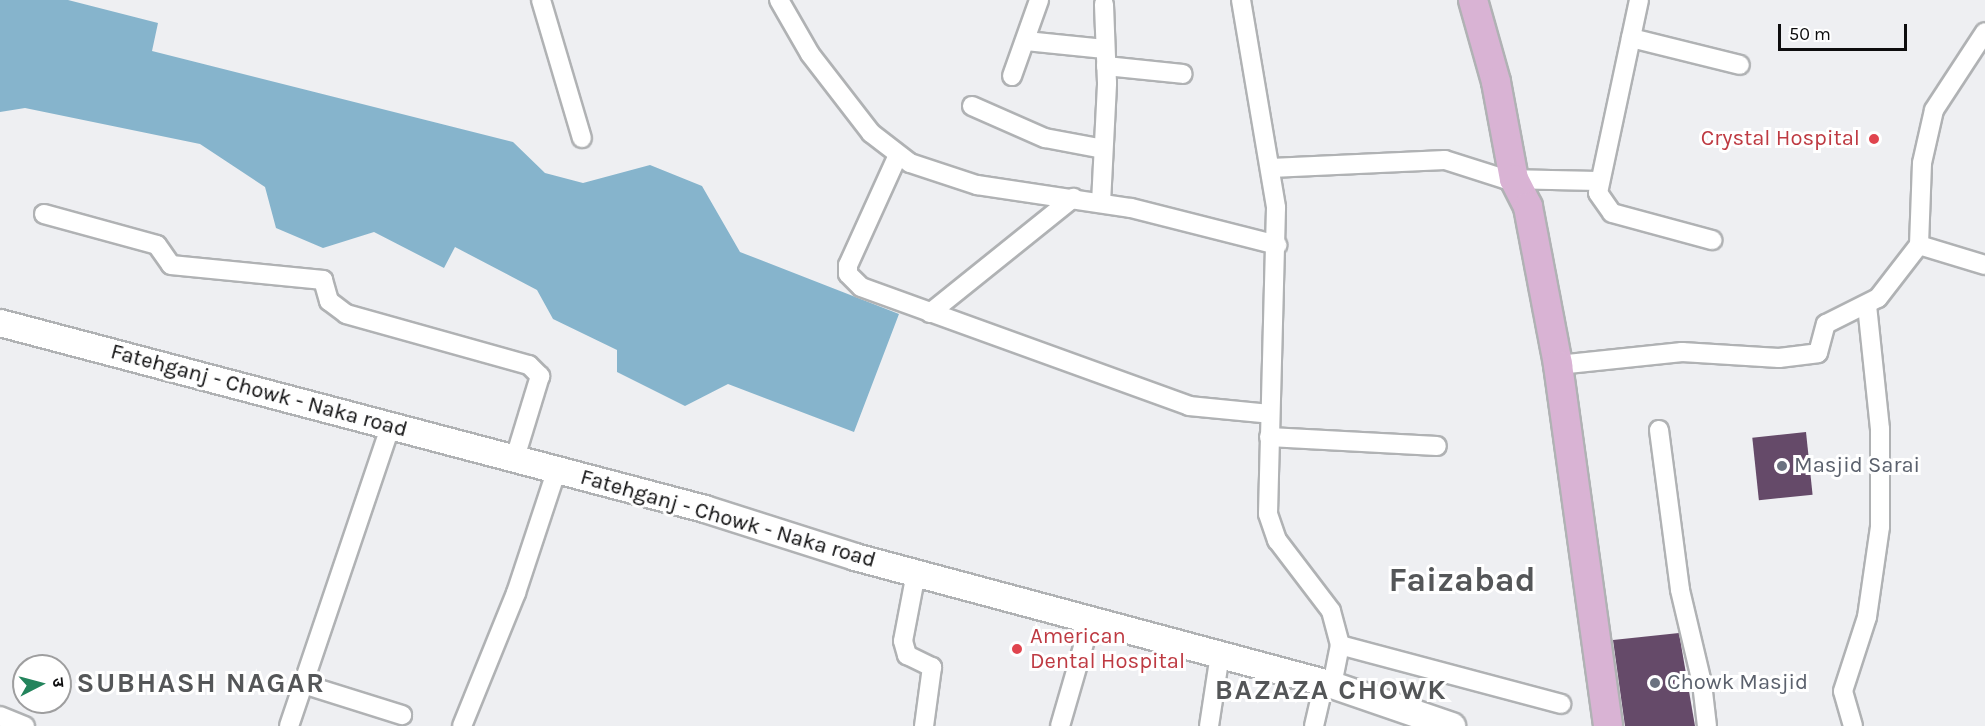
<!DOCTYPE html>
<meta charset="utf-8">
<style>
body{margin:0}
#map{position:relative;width:1985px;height:726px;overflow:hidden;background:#eeeff2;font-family:Karla,"Noto Sans Devanagari",sans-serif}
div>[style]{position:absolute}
.water>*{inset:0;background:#86b4cc}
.building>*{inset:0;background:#654a69;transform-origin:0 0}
.roads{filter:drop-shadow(2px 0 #b0b2b4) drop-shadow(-2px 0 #b0b2b4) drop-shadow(0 2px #b0b2b4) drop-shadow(0 -2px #b0b2b4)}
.street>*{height:18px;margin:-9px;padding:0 9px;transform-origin:9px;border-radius:9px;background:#fff}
.secondary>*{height:26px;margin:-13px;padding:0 13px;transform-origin:13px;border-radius:13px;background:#fff}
.primary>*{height:28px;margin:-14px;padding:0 14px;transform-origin:14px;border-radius:14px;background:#d9b3d4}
.dots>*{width:16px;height:16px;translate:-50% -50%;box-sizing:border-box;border:3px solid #fff;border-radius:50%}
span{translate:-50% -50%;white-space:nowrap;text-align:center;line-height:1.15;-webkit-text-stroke:6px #fff;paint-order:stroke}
.health-label{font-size:22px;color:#be3a42}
.right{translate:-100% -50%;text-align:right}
.left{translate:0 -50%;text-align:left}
.street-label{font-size:22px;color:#0d0d0e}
.worship-label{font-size:22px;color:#5b616d}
.district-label{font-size:28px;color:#545658;font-weight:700;letter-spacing:1.5px}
.town-label{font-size:34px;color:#545658;font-weight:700}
.north{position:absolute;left:12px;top:654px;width:60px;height:60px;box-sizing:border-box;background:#fff;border:2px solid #9e9e9f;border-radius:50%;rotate:84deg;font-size:16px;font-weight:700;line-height:24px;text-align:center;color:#0d0d0e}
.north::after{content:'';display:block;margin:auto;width:21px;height:27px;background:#23845c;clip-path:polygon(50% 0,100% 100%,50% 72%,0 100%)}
.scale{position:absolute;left:1778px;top:24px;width:129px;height:27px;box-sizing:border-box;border:3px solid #0d0d0e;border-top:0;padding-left:8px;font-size:18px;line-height:21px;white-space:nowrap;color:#0d0d0e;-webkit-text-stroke:4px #fff;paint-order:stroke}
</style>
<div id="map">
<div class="water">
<i style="clip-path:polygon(0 0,68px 0,158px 23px,152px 51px,513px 142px,545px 173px,583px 183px,650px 165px,702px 186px,740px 252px,899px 314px,854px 432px,728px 384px,685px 406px,617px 372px,617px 350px,553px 319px,537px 290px,455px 247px,444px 268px,374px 232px,323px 248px,276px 228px,265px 187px,200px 144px,25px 108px,0 112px)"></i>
</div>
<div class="building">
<i style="left:1806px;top:432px;width:63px;height:54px;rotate:84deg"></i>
<i style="clip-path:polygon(1679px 633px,1695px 726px,1625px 726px,1613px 640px)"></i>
</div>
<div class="roads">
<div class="street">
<i style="left:541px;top:0;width:144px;rotate:73.5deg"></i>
<i style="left:779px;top:0;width:62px;rotate:60.1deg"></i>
<i style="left:810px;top:54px;width:100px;rotate:52.3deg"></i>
<i style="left:871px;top:133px;width:49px;rotate:37.6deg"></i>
<i style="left:910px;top:163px;width:71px;rotate:18.2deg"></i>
<i style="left:977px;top:185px;width:156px;rotate:8.5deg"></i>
<i style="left:1131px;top:208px;width:151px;rotate:14.2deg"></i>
<i style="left:1241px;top:0;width:211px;rotate:80.4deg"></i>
<i style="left:1276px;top:208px;width:306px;rotate:91.5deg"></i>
<i style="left:1268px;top:514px;width:28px;rotate:71deg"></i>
<i style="left:1277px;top:540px;width:89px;rotate:52.7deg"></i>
<i style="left:1331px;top:611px;width:35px;rotate:75deg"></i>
<i style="left:1340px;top:645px;width:41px;rotate:101.3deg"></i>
<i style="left:1639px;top:0;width:197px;rotate:102deg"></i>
<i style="left:1598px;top:193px;width:24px;rotate:55deg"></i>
<i style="left:1612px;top:213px;width:104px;rotate:15.1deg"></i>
<i style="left:1631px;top:38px;width:112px;rotate:13.9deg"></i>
<i style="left:1026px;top:41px;width:79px;rotate:5.8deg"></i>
<i style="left:1106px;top:66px;width:77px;rotate:5.9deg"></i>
<i style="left:1012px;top:76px;width:81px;rotate:-70.4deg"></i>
<i style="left:972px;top:106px;width:80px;rotate:23.7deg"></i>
<i style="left:1045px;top:138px;width:59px;rotate:10.7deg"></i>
<i style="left:898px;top:155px;width:121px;rotate:114.4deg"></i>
<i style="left:848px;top:265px;width:9px;rotate:90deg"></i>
<i style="left:848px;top:274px;width:18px;rotate:45deg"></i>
<i style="left:861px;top:287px;width:349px;rotate:19.9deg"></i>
<i style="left:1189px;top:406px;width:81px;rotate:5.6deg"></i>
<i style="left:1271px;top:168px;width:174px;rotate:-2.6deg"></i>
<i style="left:1445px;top:160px;width:63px;rotate:17.6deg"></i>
<i style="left:1505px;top:179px;width:93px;rotate:1.2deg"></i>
<i style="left:1101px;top:203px;width:120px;rotate:-87.1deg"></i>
<i style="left:1107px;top:83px;width:79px;rotate:-92.2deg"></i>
<i style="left:44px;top:214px;width:117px;rotate:15.3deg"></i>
<i style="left:157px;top:245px;width:24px;rotate:55deg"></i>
<i style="left:171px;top:265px;width:153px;rotate:5.6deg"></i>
<i style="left:323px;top:280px;width:22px;rotate:74deg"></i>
<i style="left:329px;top:301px;width:21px;rotate:37deg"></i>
<i style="left:346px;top:314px;width:190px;rotate:15.6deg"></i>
<i style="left:529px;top:365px;width:16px;rotate:45deg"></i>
<i style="left:540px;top:376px;width:86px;rotate:107deg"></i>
<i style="left:1919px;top:245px;width:69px;rotate:16.9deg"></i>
<i style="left:930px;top:313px;width:184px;rotate:-38.8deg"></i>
<i style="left:1558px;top:365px;width:125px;rotate:-6deg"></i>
<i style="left:1682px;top:352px;width:97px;rotate:3.5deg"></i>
<i style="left:1779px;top:358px;width:39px;rotate:-7deg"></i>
<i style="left:1818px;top:353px;width:30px;rotate:-75deg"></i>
<i style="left:1826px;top:324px;width:58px;rotate:-26.6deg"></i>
<i style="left:1878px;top:298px;width:67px;rotate:-52.3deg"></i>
<i style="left:1919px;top:245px;width:82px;rotate:-87.9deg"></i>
<i style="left:1922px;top:163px;width:54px;rotate:-77.2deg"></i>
<i style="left:1934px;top:110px;width:93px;rotate:-56.8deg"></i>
<i style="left:1659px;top:430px;width:161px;rotate:82.5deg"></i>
<i style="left:1680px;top:590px;width:96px;rotate:76.7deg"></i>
<i style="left:1702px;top:683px;width:43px;rotate:83.4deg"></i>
<i style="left:1269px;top:437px;width:168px;rotate:3.1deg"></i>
<i style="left:916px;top:573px;width:69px;rotate:100.8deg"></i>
<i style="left:903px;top:641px;width:15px;rotate:74deg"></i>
<i style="left:907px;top:655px;width:28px;rotate:26deg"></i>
<i style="left:932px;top:667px;width:60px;rotate:97.7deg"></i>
<i style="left:1340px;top:645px;width:229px;rotate:14.9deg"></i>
<i style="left:303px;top:684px;width:104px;rotate:17.4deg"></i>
<i style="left:0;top:716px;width:27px;rotate:22deg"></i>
<i style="left:289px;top:726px;width:315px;rotate:-71.3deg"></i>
<i style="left:462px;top:726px;width:144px;rotate:-67.9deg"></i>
<i style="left:516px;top:593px;width:131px;rotate:-71.7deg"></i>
<i style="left:1060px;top:726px;width:111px;rotate:-73.8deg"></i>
<i style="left:1209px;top:726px;width:73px;rotate:-81.3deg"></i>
<i style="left:1314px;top:726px;width:44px;rotate:-76.9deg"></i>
<i style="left:1853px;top:726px;width:36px;rotate:-106deg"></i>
<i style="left:1843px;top:691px;width:78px;rotate:-72deg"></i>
<i style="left:1867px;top:617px;width:91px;rotate:-81.8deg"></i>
<i style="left:1880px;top:527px;width:98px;rotate:-90deg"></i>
<i style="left:1880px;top:429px;width:124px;rotate:-96deg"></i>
</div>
<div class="secondary">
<i style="left:0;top:323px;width:729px;rotate:14.78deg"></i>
<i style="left:705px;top:509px;width:157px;rotate:17.7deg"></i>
<i style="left:855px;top:557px;width:494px;rotate:15deg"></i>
<i style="left:1332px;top:685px;width:127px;rotate:18.9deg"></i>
</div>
<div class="primary">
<i style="left:1473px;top:0;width:85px;rotate:74.3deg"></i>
<i style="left:1496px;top:82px;width:99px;rotate:79.5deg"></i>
<i style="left:1514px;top:179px;width:31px;rotate:63deg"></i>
<i style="left:1528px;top:207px;width:161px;rotate:79.2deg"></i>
<i style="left:1558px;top:365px;width:364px;rotate:82.1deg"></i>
</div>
</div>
<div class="dots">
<i style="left:1874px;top:139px;background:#e0444e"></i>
<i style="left:1782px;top:466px;background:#6b7280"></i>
<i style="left:1017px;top:649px;background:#e0444e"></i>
<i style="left:1655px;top:683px;background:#6b7280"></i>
</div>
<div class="health-label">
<span class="right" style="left:1860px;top:139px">Crystal Hospital</span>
<span class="left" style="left:1030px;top:649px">American<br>Dental Hospital</span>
</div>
<div class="street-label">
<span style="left:259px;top:391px;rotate:15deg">Fatehganj - Chowk - Naka road</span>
<span style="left:728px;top:519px;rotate:16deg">Fatehganj - Chowk - Naka road</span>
</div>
<div class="worship-label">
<span class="left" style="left:1794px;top:466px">Masjid Sarai</span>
<span class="left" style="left:1667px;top:683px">Chowk Masjid</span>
</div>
<div class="district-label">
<span style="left:201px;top:683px">SUBHASH NAGAR</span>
<span style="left:1331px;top:690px">BAZAZA CHOWK</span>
</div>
<div class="town-label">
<span style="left:1462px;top:581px">Faizabad</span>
</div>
<div class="north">उ</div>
<div class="scale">50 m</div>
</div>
